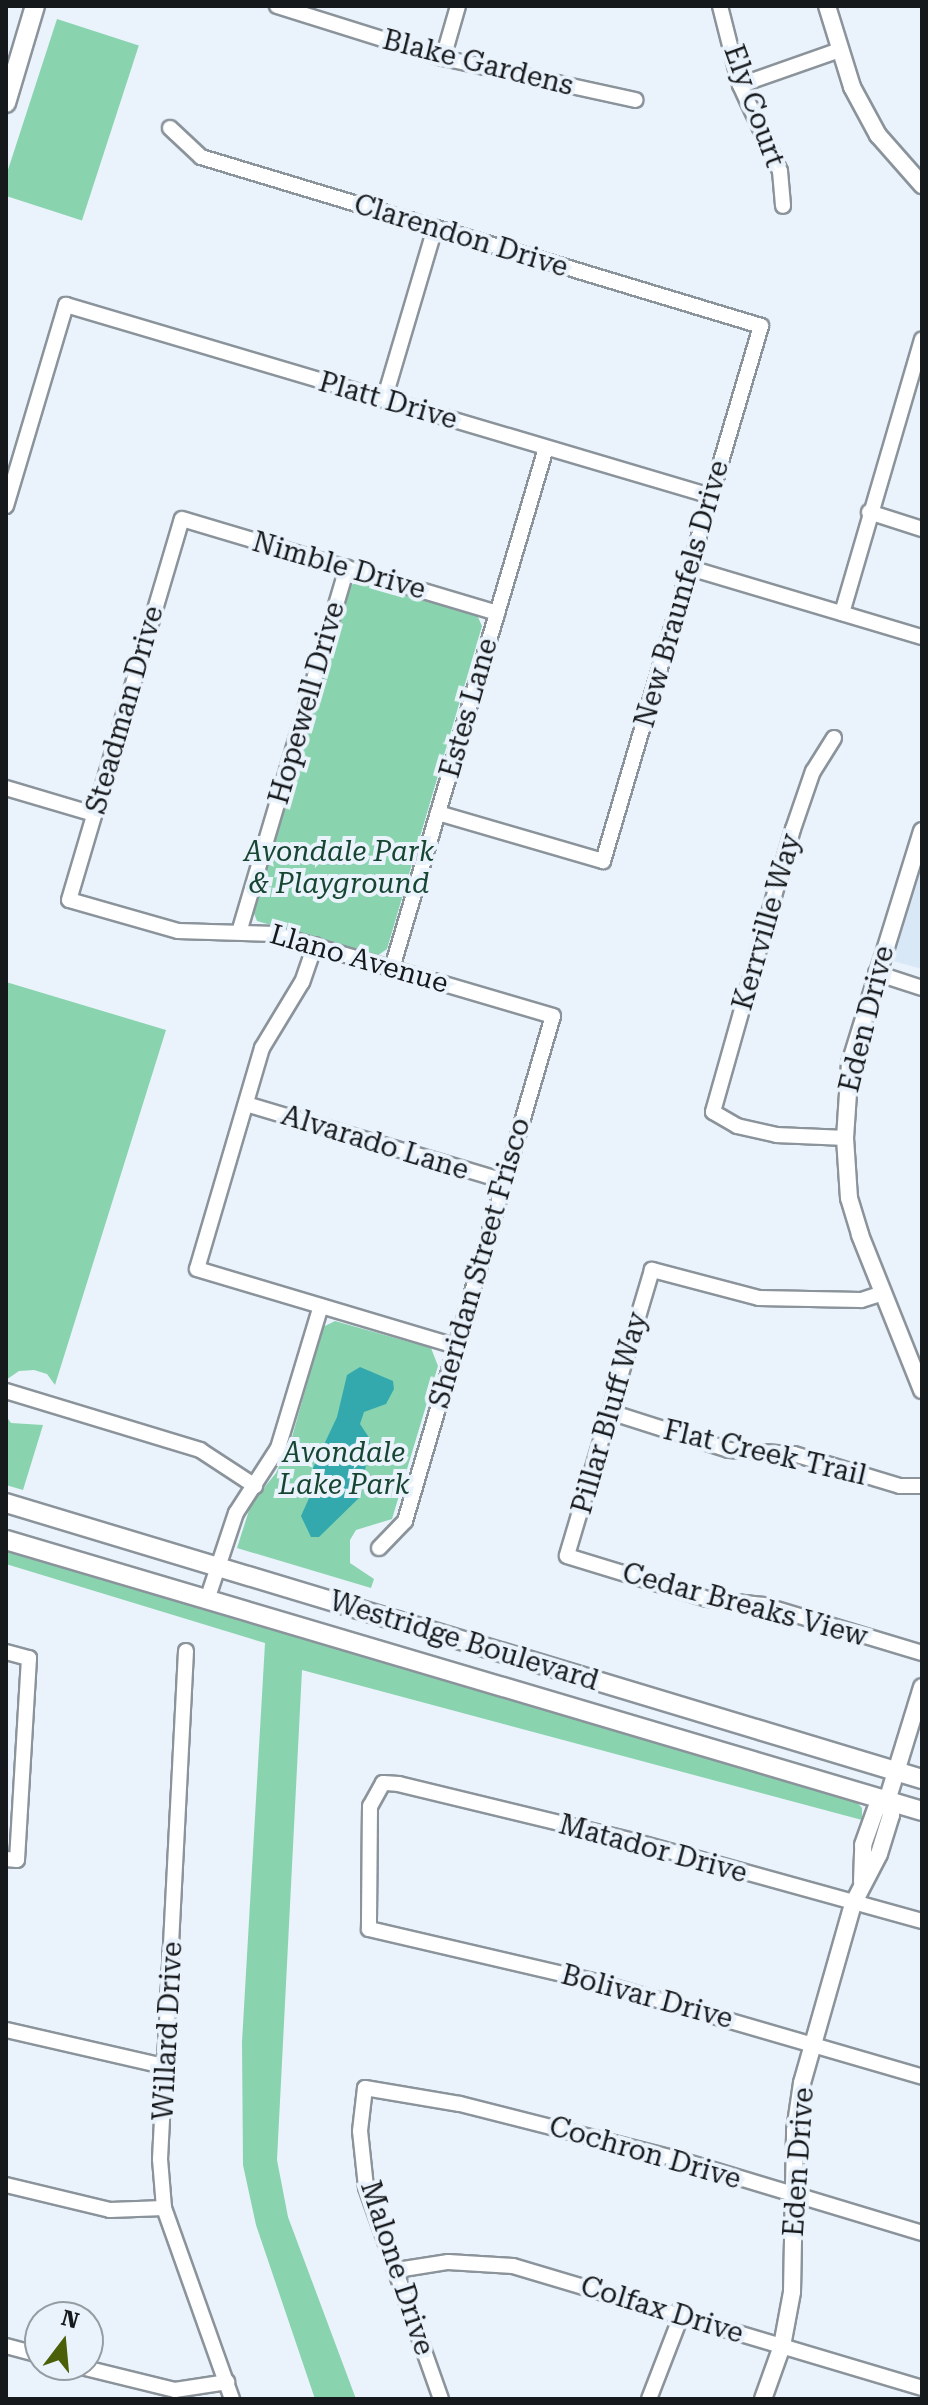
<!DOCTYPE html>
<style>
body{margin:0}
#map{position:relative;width:928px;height:2405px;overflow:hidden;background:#eaf3fc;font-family:"Roboto Serif",serif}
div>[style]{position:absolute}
.built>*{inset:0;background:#d9e8f7}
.green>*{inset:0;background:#89d3ae;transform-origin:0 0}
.water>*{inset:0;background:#34a9ad}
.roads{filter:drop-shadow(2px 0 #8b939b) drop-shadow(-2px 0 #8b939b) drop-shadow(0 2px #8b939b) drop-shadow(0 -2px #8b939b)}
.minor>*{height:14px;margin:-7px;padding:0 7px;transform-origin:7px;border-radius:7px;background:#fff}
.tertiary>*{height:16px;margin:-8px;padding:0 8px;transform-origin:8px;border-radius:8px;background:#fff}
.secondary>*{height:18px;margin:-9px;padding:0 9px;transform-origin:9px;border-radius:9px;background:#fff}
span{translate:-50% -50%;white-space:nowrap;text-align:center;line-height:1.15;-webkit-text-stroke:8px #eaf3fc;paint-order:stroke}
.street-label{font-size:28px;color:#16191c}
.park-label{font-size:28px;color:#164531;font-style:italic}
.frame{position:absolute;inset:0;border:8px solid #16191c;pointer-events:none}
.north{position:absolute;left:24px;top:2301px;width:80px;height:80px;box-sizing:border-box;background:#eaf3fc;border:2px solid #959ca2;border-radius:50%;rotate:16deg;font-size:22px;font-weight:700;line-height:32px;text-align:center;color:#16191c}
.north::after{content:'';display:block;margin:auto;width:28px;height:36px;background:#4a5f08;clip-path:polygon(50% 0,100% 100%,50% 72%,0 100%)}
</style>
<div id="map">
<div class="built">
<i style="clip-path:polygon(922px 856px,922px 969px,893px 961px)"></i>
</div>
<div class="green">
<i style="left:57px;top:19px;width:86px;height:184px;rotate:18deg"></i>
<i style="clip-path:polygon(361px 581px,477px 615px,482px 626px,387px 949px,377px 956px,257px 921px,253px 911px,351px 585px)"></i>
<i style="clip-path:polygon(6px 982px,166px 1030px,55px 1385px,47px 1374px,34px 1370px,19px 1371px,6px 1380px)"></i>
<i style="clip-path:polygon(335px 1321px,431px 1348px,438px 1366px,392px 1519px,356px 1530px,350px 1540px,350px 1563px,374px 1579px,371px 1588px,237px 1548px,251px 1504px,276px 1473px,292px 1437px,323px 1327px)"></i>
<i style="clip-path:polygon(6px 1416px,11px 1423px,43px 1425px,23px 1490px,6px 1485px)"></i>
<i style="clip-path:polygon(6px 1547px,855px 1800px,862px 1808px,862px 1820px,302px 1670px,277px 2160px,288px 2217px,356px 2399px,315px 2399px,256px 2225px,243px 2165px,242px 2042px,265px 1643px,6px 1564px)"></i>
</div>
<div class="water">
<i style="clip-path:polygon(360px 1367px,393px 1381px,394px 1389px,386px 1404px,364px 1412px,360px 1424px,370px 1439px,361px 1496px,319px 1537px,311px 1537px,301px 1516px,314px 1487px,313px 1468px,337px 1417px,347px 1375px)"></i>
</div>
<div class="roads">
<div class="minor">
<i style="left:277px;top:6px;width:174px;rotate:17.4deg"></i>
<i style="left:443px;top:58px;width:197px;rotate:12.3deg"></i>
<i style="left:720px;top:6px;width:81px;rotate:75.8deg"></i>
<i style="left:740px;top:85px;width:95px;rotate:65.1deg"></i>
<i style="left:780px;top:171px;width:35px;rotate:85deg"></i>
<i style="left:443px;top:58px;width:54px;rotate:-73.9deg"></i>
<i style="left:740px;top:85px;width:103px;rotate:-19.3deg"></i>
<i style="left:170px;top:128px;width:42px;rotate:43.1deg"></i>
<i style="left:201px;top:157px;width:585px;rotate:16.79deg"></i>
<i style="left:761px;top:326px;width:558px;rotate:106.45deg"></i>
<i style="left:603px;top:861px;width:172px;rotate:-163.8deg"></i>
<i style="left:384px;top:400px;width:179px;rotate:-73.5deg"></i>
<i style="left:6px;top:506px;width:210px;rotate:-73.4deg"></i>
<i style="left:66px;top:305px;width:673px;rotate:16.5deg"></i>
<i style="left:869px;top:512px;width:56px;rotate:17.8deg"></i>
<i style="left:690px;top:568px;width:242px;rotate:16.6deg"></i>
<i style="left:842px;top:613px;width:285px;rotate:-73.7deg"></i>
<i style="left:834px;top:738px;width:39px;rotate:122deg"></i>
<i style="left:813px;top:771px;width:61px;rotate:109deg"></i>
<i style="left:793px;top:829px;width:294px;rotate:105.8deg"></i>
<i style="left:713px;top:1112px;width:28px;rotate:30deg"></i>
<i style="left:737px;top:1126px;width:41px;rotate:12.7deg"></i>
<i style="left:777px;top:1135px;width:68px;rotate:2.5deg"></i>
<i style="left:6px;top:788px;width:92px;rotate:16.5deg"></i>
<i style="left:240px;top:929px;width:377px;rotate:-73.5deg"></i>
<i style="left:315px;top:945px;width:39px;rotate:109deg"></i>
<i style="left:302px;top:982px;width:77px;rotate:121.2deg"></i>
<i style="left:262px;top:1048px;width:230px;rotate:106.4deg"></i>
<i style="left:197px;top:1269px;width:270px;rotate:16.6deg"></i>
<i style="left:392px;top:968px;width:542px;rotate:-73.5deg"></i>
<i style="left:876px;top:973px;width:48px;rotate:18.1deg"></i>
<i style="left:246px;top:1104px;width:270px;rotate:16.6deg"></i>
<i style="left:883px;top:1293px;width:23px;rotate:162deg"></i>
<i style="left:861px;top:1300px;width:102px;rotate:-178.9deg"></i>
<i style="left:759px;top:1298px;width:111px;rotate:-165.3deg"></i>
<i style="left:652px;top:1270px;width:298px;rotate:106.6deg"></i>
<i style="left:567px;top:1556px;width:147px;rotate:17deg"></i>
<i style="left:708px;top:1599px;width:55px;rotate:6.2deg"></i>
<i style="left:763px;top:1605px;width:166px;rotate:16.8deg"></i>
<i style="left:6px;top:1391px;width:203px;rotate:16.9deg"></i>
<i style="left:200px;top:1450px;width:66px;rotate:33.2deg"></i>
<i style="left:610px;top:1412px;width:125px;rotate:17.7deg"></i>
<i style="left:729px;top:1450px;width:65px;rotate:3.5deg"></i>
<i style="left:794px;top:1454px;width:111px;rotate:16.8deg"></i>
<i style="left:900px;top:1486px;width:22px"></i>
<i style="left:379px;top:1548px;width:37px;rotate:-46deg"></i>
<i style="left:405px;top:1521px;width:526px;rotate:-73.67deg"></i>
<i style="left:553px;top:1016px;width:290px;rotate:-163.6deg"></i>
<i style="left:275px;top:934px;width:97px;rotate:-178.2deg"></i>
<i style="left:178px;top:931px;width:113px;rotate:-164.1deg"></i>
<i style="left:69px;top:900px;width:397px;rotate:-73.5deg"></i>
<i style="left:182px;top:519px;width:329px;rotate:16.6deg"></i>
<i style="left:207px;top:1600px;width:92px;rotate:-71.6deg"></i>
<i style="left:236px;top:1513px;width:77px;rotate:-57.1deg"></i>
<i style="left:278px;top:1448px;width:148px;rotate:-73.2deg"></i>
<i style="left:186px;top:1651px;width:509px;rotate:92.93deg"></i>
<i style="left:160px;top:2159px;width:49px;rotate:85.3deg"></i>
<i style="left:164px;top:2208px;width:203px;rotate:70.4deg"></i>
<i style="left:6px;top:1652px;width:24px;rotate:15deg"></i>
<i style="left:29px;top:1658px;width:202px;rotate:93.4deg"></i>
<i style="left:17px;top:1860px;width:11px;rotate:-175deg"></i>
<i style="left:922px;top:1921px;width:295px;rotate:-164.5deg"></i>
<i style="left:638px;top:1842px;width:246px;rotate:-166.4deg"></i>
<i style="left:399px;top:1784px;width:16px;rotate:-176deg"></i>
<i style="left:383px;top:1783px;width:26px;rotate:119deg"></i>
<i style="left:370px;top:1806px;width:123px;rotate:90.5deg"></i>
<i style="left:369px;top:1929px;width:233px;rotate:13.1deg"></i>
<i style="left:596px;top:1982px;width:340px;rotate:16.2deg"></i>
<i style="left:6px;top:2030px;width:165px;rotate:12.9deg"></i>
<i style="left:6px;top:2185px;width:107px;rotate:13.5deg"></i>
<i style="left:110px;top:2210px;width:54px;rotate:-2.1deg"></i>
<i style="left:397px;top:2270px;width:52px;rotate:-8.9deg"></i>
<i style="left:448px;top:2262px;width:65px;rotate:3.5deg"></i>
<i style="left:513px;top:2266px;width:427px;rotate:16.6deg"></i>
<i style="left:6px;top:2346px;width:35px;rotate:15deg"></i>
<i style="left:73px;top:2365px;width:105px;rotate:13.8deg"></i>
<i style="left:175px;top:2390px;width:53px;rotate:-8.7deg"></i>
<i style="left:441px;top:2399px;width:225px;rotate:-109.5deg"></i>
<i style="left:366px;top:2187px;width:56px;rotate:-96.1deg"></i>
<i style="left:360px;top:2131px;width:43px;rotate:-83.4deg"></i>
<i style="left:365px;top:2088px;width:96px;rotate:9.6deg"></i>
<i style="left:460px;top:2104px;width:224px;rotate:14.2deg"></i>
<i style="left:677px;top:2159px;width:256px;rotate:16.8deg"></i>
<i style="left:649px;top:2399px;width:89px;rotate:-68.9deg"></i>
</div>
<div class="tertiary">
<i style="left:827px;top:6px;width:85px;rotate:72.8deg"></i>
<i style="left:852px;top:87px;width:55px;rotate:61.6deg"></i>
<i style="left:878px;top:135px;width:67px;rotate:48.7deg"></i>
<i style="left:922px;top:831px;width:243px;rotate:107.2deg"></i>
<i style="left:850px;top:1063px;width:75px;rotate:93.8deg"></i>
<i style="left:845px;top:1138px;width:60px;rotate:86.2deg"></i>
<i style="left:849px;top:1198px;width:39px;rotate:73deg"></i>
<i style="left:860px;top:1235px;width:167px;rotate:68.2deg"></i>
<i style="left:862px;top:1882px;width:37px;rotate:-88deg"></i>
<i style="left:863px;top:1845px;width:41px;rotate:-70.3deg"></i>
<i style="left:877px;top:1806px;width:11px;rotate:-27deg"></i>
<i style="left:763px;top:2399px;width:56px;rotate:-70.3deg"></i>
<i style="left:782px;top:2346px;width:55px;rotate:-79.5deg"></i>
<i style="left:792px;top:2292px;width:161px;rotate:-88.9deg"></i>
<i style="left:795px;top:2131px;width:49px;rotate:-81.7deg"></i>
<i style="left:802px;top:2083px;width:186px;rotate:-74.1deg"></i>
<i style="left:853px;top:1904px;width:56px;rotate:-62.5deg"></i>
<i style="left:879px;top:1854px;width:41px;rotate:-72.9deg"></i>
<i style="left:891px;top:1815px;width:15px;rotate:-106deg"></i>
<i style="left:887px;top:1801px;width:119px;rotate:-72.9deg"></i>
</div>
<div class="secondary">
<i style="left:6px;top:103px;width:101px;rotate:-73.4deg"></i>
<i style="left:6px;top:1503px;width:957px;rotate:16.77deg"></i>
<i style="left:6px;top:1540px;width:955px;rotate:16.48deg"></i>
</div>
</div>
<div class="street-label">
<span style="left:478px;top:63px;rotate:14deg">Blake Gardens</span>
<span style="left:754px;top:106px;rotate:70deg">Ely Court</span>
<span style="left:461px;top:236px;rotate:17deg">Clarendon Drive</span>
<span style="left:388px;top:401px;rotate:16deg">Platt Drive</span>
<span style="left:339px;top:566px;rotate:16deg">Nimble Drive</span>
<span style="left:682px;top:594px;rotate:-74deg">New Braunfels Drive</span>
<span style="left:307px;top:703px;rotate:-74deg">Hopewell Drive</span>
<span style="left:469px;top:708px;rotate:-74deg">Estes Lane</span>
<span style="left:125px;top:710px;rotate:-74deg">Steadman Drive</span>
<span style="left:767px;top:922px;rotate:-74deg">Kerrville Way</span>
<span style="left:359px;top:959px;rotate:16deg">Llano Avenue</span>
<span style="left:867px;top:1019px;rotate:-76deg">Eden Drive</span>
<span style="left:375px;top:1143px;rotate:17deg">Alvarado Lane</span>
<span style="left:480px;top:1263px;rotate:-74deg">Sheridan Street Frisco</span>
<span style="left:610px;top:1413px;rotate:-74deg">Pillar Bluff Way</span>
<span style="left:765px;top:1453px;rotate:13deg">Flat Creek Trail</span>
<span style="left:745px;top:1605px;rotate:15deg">Cedar Breaks View</span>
<span style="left:464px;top:1641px;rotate:17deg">Westridge Boulevard</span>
<span style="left:653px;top:1849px;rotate:15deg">Matador Drive</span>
<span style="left:647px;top:1997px;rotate:15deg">Bolivar Drive</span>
<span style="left:168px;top:2031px;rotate:-87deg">Willard Drive</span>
<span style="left:645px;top:2153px;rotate:16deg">Cochron Drive</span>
<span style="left:799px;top:2162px;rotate:-86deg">Eden Drive</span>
<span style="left:397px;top:2268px;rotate:72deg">Malone Drive</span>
<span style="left:662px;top:2310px;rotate:17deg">Colfax Drive</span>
</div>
<div class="park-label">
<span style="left:339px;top:868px">Avondale Park<br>&amp; Playground</span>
<span style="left:344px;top:1469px">Avondale<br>Lake Park</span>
</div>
<div class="frame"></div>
<div class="north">N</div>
</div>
